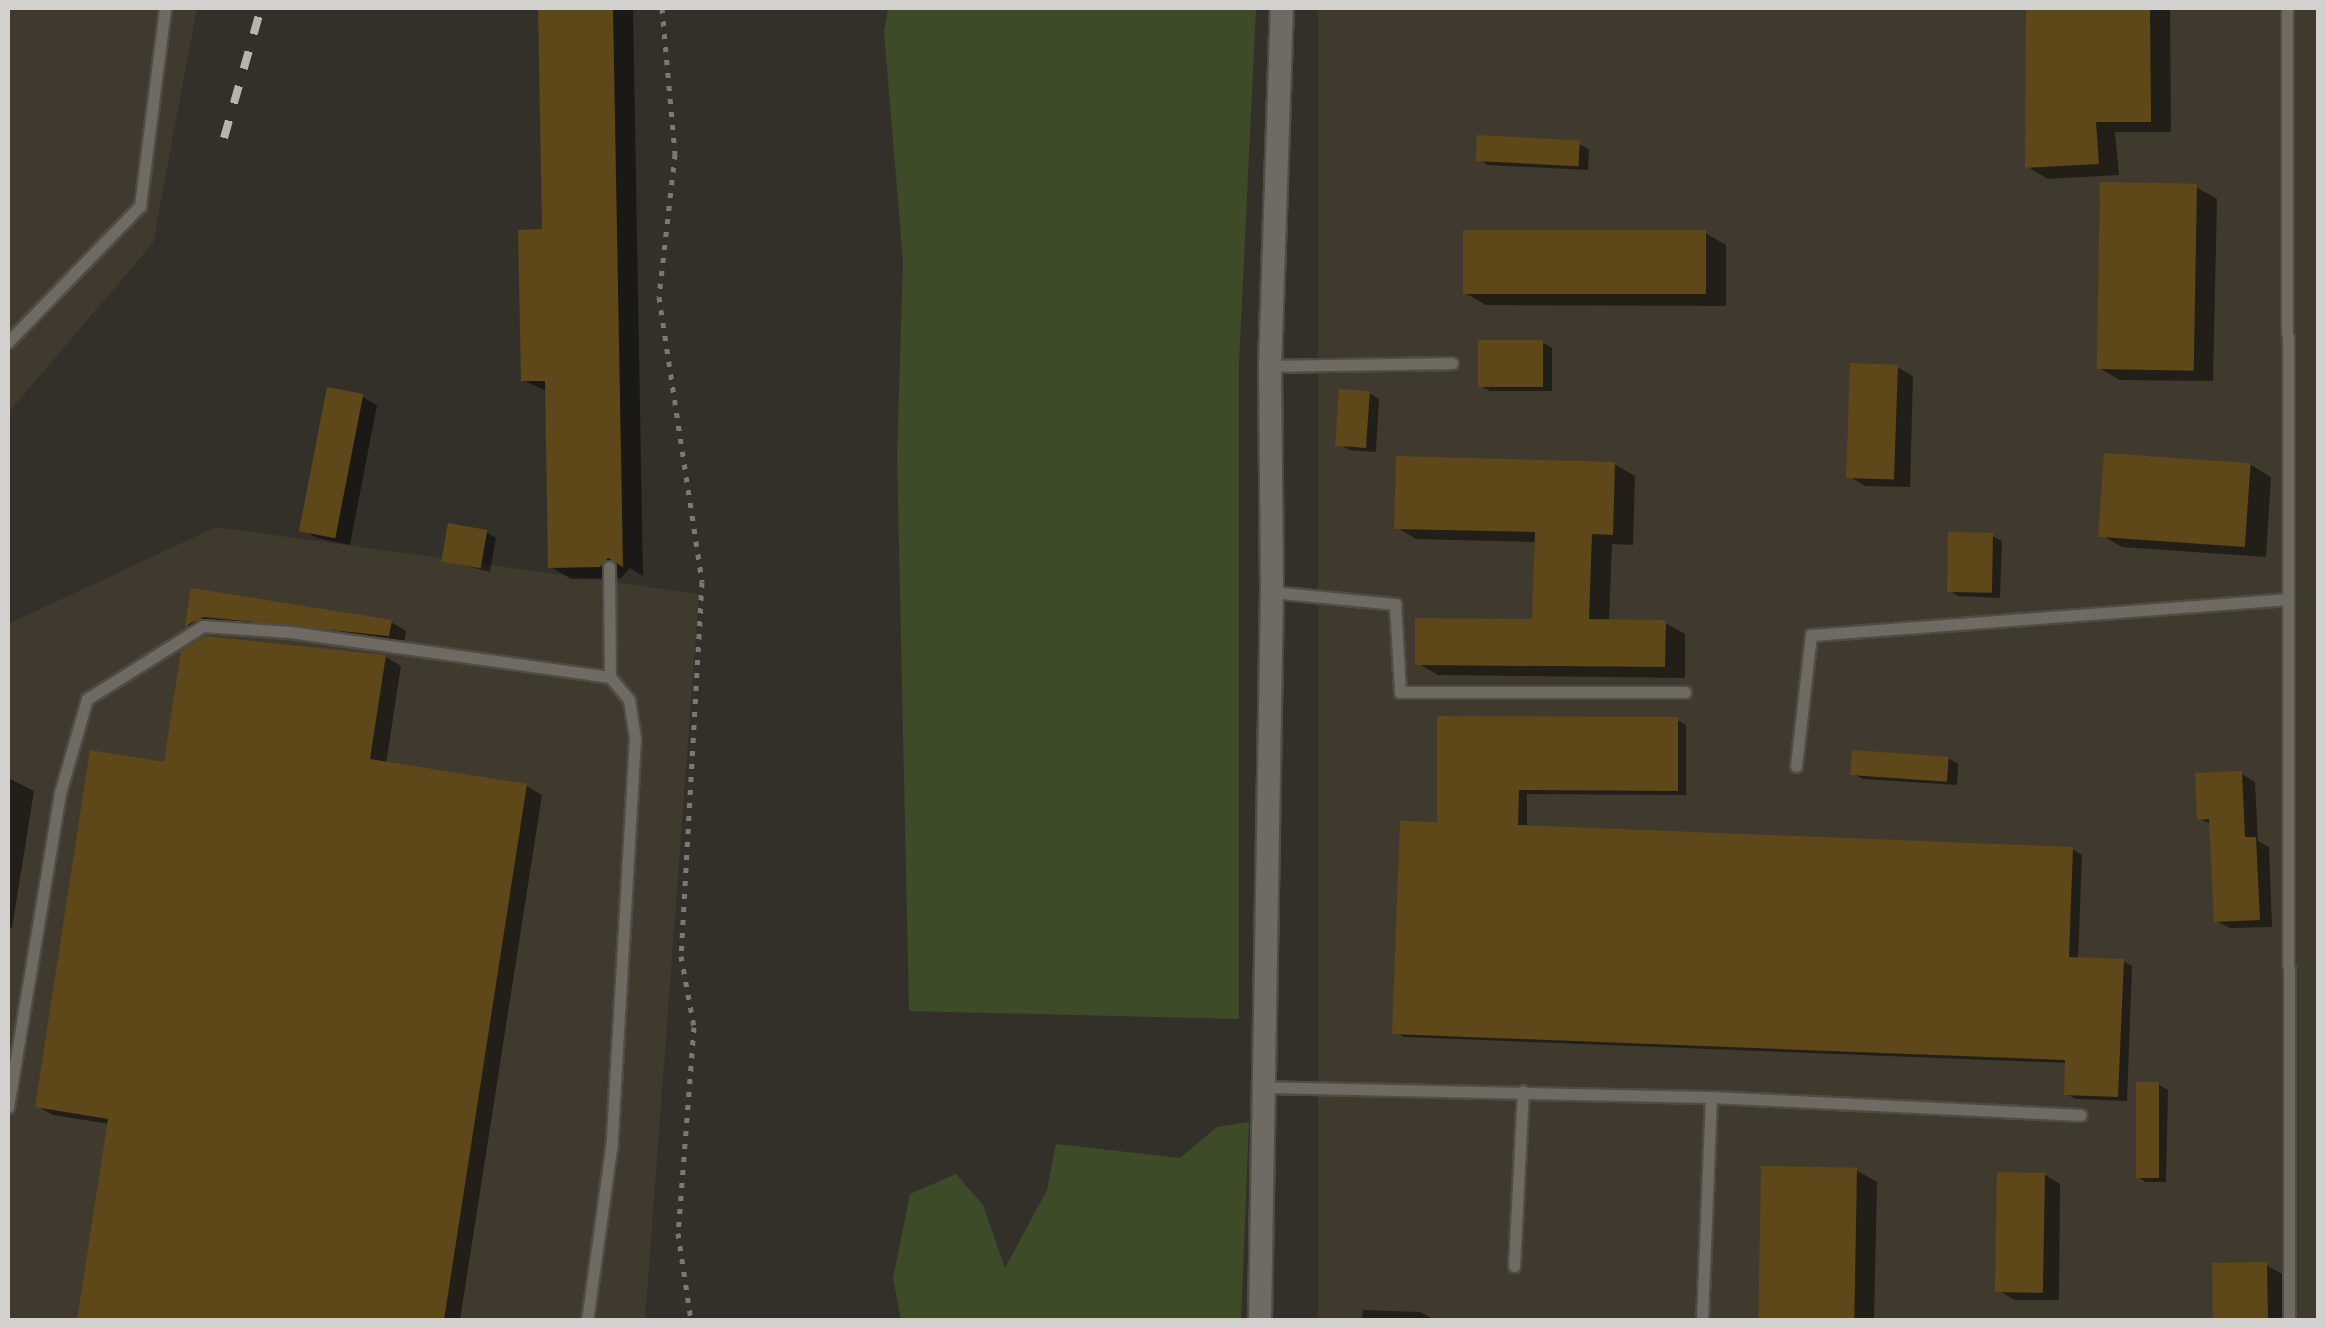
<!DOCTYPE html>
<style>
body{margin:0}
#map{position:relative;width:2326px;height:1328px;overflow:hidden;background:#333029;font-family:Helvetica,sans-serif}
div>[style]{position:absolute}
.built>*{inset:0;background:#403a2e;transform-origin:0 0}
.green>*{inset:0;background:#3d4b29}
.shadow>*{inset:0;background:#0007}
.building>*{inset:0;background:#5e4719;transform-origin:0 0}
.path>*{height:5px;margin-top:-2.5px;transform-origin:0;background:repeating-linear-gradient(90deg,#7c7974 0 5px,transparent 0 13px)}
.roads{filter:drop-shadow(2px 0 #4f4c46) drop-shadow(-2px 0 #4f4c46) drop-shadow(0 2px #4f4c46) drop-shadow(0 -2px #4f4c46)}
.lane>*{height:11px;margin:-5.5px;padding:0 5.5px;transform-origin:5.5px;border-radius:5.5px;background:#6f6b63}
.street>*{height:22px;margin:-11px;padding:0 11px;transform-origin:11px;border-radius:11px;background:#6f6b63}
.rail>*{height:8px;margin-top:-4px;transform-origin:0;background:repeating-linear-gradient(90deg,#b6b4af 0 18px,transparent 0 36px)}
span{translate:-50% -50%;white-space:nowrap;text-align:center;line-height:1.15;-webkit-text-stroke:10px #2a2620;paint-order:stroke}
.frame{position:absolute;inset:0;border:10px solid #d3d1cd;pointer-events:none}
</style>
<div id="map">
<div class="built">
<i style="clip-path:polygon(8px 8px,197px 8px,153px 243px,8px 413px)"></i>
<i style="left:1318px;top:8px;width:1000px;height:1312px"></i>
<i style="clip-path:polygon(216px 527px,699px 594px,645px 1320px,8px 1320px,8px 624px)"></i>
</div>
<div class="green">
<i style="clip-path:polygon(888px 8px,1256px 8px,1239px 363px,1239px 1019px,909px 1011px,897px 455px,903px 261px,884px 32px)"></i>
<i style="clip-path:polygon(1249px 1122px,1241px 1320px,901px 1320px,893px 1278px,910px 1194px,956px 1174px,983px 1205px,1005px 1268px,1047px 1190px,1056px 1144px,1180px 1158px,1217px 1127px)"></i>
</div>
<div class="shadow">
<i style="clip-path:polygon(541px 8px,633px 8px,643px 576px,630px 568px,621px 578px,571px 579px,551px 567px,548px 392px,523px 380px,545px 232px)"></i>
<i style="clip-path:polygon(2028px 8px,2170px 8px,2171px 132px,2115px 132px,2119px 175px,2048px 179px,2028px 167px)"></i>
<i style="clip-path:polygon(1579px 144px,1589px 149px,1588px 170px,1488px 165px,1478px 159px)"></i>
<i style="clip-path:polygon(2196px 187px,2217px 199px,2213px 381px,2120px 380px,2099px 368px)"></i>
<i style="clip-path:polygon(1705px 233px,1726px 245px,1726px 306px,1486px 305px,1465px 293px)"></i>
<i style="clip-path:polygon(1542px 342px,1552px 348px,1552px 391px,1490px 391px,1480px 386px)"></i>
<i style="clip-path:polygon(1897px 367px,1913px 376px,1910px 487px,1865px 486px,1850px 477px)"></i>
<i style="clip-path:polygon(1369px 393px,1379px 399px,1376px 452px,1349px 450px,1339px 444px)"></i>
<i style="clip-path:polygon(362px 397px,377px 405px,350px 545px,317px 538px,301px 529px)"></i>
<i style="clip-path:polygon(1614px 464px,1635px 476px,1633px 545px,1612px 544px,1609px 622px,1665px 623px,1685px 634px,1685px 678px,1438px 675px,1417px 663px,1534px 621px,1537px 542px,1416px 539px,1396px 527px)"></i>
<i style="clip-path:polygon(2251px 465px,2271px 477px,2266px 557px,2122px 547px,2101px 535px)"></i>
<i style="clip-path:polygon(486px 532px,496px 538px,490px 572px,444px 560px)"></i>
<i style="clip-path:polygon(1992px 536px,2002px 541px,2000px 598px,1958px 596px,1948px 590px)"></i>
<i style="clip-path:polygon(193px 591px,391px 622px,406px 631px,404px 644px,220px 624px,202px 633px,188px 625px)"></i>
<i style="clip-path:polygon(386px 657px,401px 666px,386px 764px,527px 786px,542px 795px,460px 1320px,80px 1320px,110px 1124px,53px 1115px,37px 1106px,166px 765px)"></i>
<i style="clip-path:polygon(1677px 720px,1686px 725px,1686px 795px,1527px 794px,1527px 828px,2072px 849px,2082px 855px,2078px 960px,2123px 961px,2132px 966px,2127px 1101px,2076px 1099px,2066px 1094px,2068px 1063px,1404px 1037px,1395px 1032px,1439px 825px)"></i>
<i style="clip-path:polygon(1948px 758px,1958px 764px,1957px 785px,1863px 779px,1853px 774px)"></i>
<i style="clip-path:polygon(2242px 774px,2255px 782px,2258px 841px,2269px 847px,2272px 927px,2230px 928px,2216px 921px,2212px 825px,2199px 818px)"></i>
<i style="clip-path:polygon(8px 778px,34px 791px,12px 928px,8px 927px)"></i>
<i style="clip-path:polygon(2159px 1085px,2168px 1090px,2166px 1182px,2146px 1182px,2136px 1176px)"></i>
<i style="clip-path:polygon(1763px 1168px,1856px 1170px,1877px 1182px,1874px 1320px,1761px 1320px)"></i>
<i style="clip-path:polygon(2045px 1175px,2060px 1184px,2059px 1300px,2015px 1300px,1999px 1291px)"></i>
<i style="clip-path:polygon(2214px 1265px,2266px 1265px,2282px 1274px,2282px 1320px,2215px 1320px)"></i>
<i style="clip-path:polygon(1363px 1310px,1420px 1312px,1435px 1320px,1362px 1320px)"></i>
</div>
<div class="building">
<i style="clip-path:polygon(538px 8px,613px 8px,623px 567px,608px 558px,600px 567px,548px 568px,545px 381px,521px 381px,518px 230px,542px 229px)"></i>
<i style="clip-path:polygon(2026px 8px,2150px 8px,2151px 122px,2096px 122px,2099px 164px,2025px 168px)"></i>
<i style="left:1477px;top:135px;width:103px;height:26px;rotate:3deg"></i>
<i style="left:2100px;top:182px;width:97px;height:187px;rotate:1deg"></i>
<i style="left:1463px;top:230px;width:243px;height:64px"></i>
<i style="left:1478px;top:340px;width:65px;height:47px"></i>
<i style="left:1850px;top:363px;width:48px;height:115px;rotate:2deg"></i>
<i style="left:327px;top:387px;width:37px;height:147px;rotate:11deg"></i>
<i style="left:1339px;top:389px;width:31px;height:57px;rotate:4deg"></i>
<i style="left:2104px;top:453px;width:147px;height:84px;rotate:4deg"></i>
<i style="clip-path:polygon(1396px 456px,1615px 462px,1613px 535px,1592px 534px,1589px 619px,1666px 620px,1665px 667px,1415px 665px,1415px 618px,1532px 619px,1535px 532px,1394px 529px)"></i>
<i style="left:448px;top:523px;width:40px;height:39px;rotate:10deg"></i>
<i style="left:1948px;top:532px;width:45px;height:60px;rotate:1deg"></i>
<i style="clip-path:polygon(191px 588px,392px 620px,389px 636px,204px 617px,185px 626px)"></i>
<i style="clip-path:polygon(205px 636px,386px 655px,370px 759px,527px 784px,444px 1320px,77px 1320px,108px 1119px,35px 1107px,90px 750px,164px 762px,181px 651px)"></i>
<i style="clip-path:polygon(1437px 716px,1678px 717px,1678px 791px,1519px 790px,1518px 825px,2073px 847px,2069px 957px,2124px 959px,2118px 1097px,2064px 1095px,2065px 1060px,1392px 1034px,1400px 821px,1437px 822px)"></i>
<i style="left:1852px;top:750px;width:97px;height:25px;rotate:4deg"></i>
<i style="clip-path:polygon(2242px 771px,2245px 837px,2256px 837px,2260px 920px,2214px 922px,2209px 819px,2197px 820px,2195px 773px)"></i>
<i style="left:2136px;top:1082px;width:23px;height:96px"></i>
<i style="left:1761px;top:1166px;width:96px;height:154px;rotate:1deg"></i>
<i style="left:1997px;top:1172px;width:48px;height:120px;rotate:1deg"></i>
<i style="left:2267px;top:1262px;width:58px;height:55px;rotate:89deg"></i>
</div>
<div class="path">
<i style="left:662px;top:8px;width:147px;rotate:84.9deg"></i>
<i style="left:675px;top:154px;width:144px;rotate:96.4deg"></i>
<i style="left:659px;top:297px;width:288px;rotate:81.4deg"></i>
<i style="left:702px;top:582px;width:375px;rotate:93.2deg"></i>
<i style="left:681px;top:956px;width:72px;rotate:79.6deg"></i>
<i style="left:694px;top:1027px;width:207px;rotate:94.4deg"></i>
<i style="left:678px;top:1233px;width:88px;rotate:81.5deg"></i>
</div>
<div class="roads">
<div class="lane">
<i style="left:2287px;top:8px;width:1312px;rotate:89.91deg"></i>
<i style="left:8px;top:342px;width:190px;rotate:-45.9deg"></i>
<i style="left:140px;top:206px;width:200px;rotate:-82.8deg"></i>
<i style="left:1270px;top:366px;width:182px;rotate:-0.9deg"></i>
<i style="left:609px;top:567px;width:110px;rotate:89.5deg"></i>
<i style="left:1272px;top:592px;width:124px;rotate:5.6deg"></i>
<i style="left:1395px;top:604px;width:88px;rotate:86.7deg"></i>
<i style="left:1400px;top:692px;width:285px"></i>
<i style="left:1796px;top:766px;width:132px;rotate:-83.5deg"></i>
<i style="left:1811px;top:635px;width:477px;rotate:-4.3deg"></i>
<i style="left:1261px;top:1087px;width:450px;rotate:1.3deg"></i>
<i style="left:1711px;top:1097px;width:370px;rotate:2.8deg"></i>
<i style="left:8px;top:1107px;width:318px;rotate:-80.6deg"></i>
<i style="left:60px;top:793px;width:98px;rotate:-74deg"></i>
<i style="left:87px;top:699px;width:137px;rotate:-32.2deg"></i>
<i style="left:203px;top:626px;width:87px;rotate:3.9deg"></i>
<i style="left:290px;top:632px;width:323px;rotate:8deg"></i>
<i style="left:610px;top:677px;width:30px;rotate:50deg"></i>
<i style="left:629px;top:700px;width:37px;rotate:81deg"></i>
<i style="left:635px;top:737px;width:412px;rotate:93.3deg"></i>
<i style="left:611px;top:1148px;width:174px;rotate:97.9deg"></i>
<i style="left:1514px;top:1266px;width:175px;rotate:-87.1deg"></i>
<i style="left:1702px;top:1320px;width:223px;rotate:-87.7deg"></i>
</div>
<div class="street">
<i style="left:1260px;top:1320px;width:728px;rotate:-89.06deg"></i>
<i style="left:1272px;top:592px;width:226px;rotate:-90.5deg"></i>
<i style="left:1270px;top:366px;width:358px;rotate:-88.1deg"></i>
</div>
</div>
<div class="rail">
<i style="left:224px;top:138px;width:135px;rotate:-74.1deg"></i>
</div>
<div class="frame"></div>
</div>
